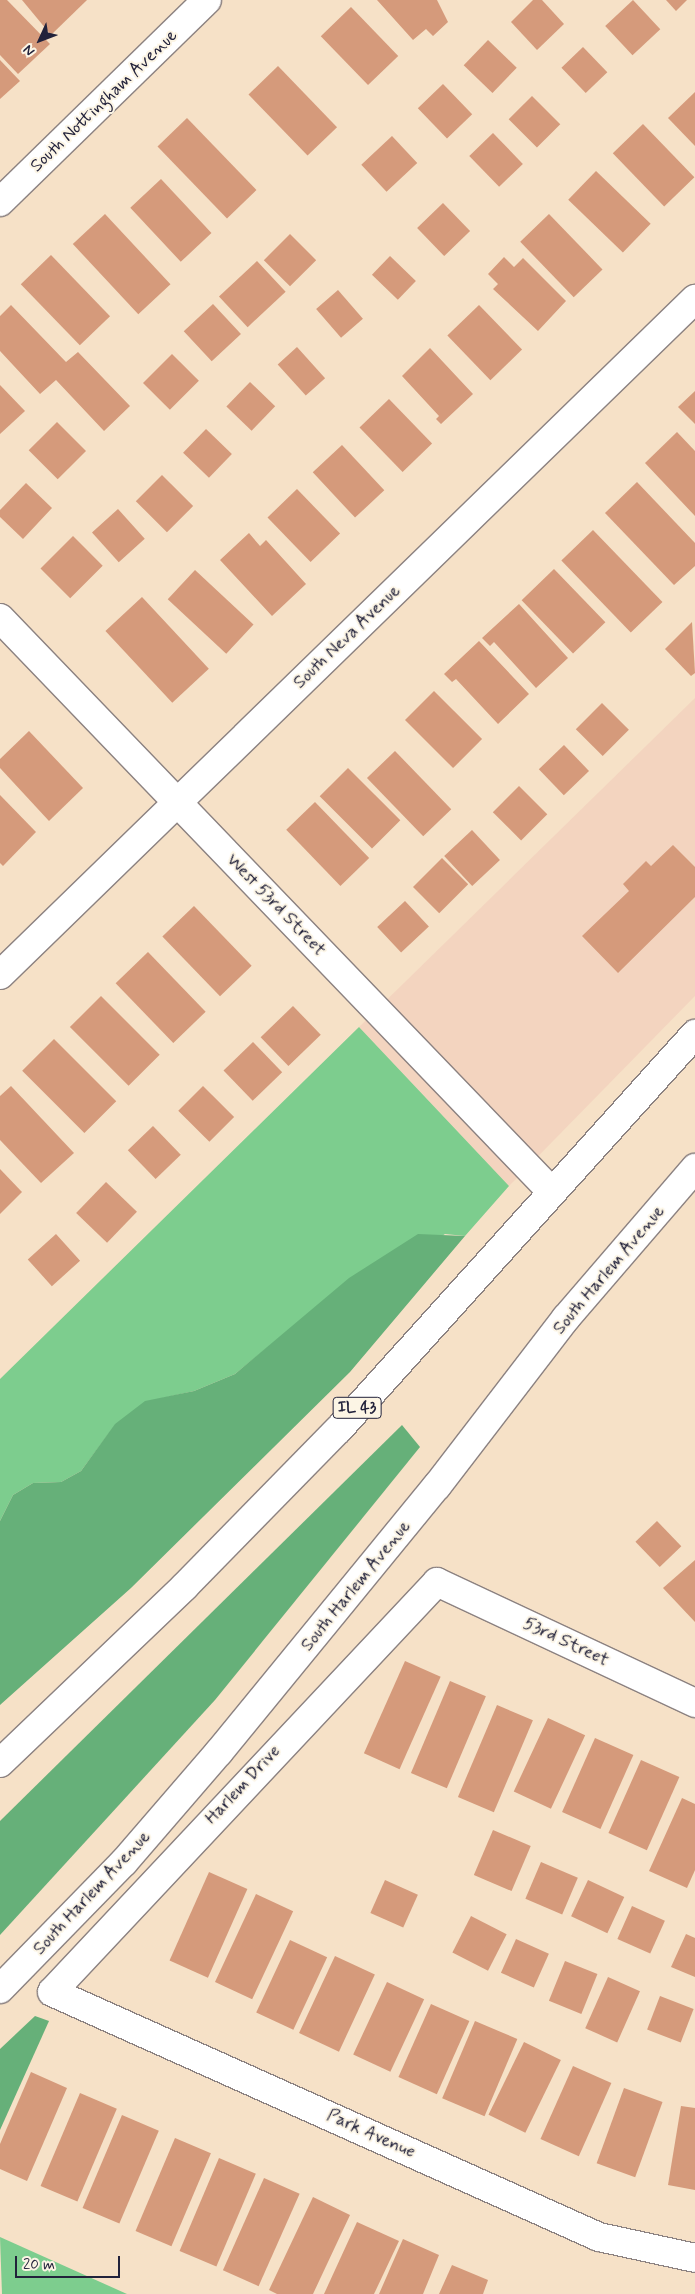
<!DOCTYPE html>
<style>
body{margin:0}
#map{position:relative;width:695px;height:2294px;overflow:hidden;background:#f6e1c7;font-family:Mynerve,sans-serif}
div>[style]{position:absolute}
.built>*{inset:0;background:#f3d4bf}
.green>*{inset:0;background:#7dcd8e}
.forest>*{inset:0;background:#66b079}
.building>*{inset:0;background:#d59a7b;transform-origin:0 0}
.roads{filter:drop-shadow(1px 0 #8c8281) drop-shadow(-1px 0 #8c8281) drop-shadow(0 1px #8c8281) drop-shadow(0 -1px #8c8281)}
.street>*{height:28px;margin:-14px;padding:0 14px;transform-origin:14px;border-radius:14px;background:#fff}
.primary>*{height:28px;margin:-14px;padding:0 14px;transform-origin:14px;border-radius:14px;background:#fff}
span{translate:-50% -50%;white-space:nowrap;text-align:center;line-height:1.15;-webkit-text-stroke:4px #fcf5e5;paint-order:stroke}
.shield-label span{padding:1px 4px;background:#fcf5e5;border:1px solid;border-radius:4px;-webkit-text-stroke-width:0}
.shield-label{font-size:16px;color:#22223b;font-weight:700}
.street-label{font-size:18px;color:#22223b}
.north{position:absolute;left:15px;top:15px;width:50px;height:50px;-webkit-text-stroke:4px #fcf5e5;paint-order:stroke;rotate:227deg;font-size:14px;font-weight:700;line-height:20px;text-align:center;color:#22223b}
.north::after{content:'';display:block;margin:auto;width:18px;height:22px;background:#22223b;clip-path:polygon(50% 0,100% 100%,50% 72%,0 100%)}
.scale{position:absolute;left:15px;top:2256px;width:105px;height:22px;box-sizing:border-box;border:2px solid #22223b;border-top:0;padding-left:6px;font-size:15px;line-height:18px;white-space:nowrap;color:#22223b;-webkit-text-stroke:4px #fcf5e5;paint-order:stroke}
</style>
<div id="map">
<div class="built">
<i style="clip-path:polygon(695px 698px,695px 996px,509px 1186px,359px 1027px)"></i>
</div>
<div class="green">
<i style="clip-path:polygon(359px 1027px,509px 1186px,465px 1236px,445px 1234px,284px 1334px,235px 1374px,194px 1391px,145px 1402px,115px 1425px,81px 1471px,61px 1482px,33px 1483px,13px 1495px,0 1521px,0 1379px)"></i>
<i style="clip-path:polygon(0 2237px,127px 2294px,2px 2294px)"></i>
</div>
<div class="forest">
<i style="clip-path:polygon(418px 1234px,465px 1236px,350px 1372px,131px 1588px,0 1705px,0 1521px,13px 1495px,33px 1483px,61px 1482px,81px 1471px,115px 1424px,145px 1401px,194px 1391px,235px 1374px,349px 1278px)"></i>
<i style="clip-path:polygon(402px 1425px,420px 1447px,215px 1700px,0 1935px,0 1821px)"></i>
<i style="clip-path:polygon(35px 2016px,49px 2021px,0 2130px,0 2049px)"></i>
</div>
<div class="building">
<i style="clip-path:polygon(0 0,7px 0,50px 44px,18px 74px,0 55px)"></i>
<i style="clip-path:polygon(22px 0,87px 0,51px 35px)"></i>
<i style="clip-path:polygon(377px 0,437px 0,448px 22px,433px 36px,426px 29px,413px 40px)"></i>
<i style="clip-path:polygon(533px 0,542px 0,564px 24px,537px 50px,511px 22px)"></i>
<i style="left:633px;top:0;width:40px;height:38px;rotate:47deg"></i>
<i style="clip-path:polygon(666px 0,687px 0,676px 11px)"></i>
<i style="left:351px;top:7px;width:68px;height:42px;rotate:46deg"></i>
<i style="left:488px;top:40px;width:40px;height:35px;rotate:44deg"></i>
<i style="left:583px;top:47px;width:35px;height:30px;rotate:46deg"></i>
<i style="clip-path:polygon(0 60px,20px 81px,0 99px)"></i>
<i style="left:278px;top:66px;width:85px;height:41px;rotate:46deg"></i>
<i style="left:443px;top:84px;width:42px;height:35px;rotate:46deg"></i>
<i style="clip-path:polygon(695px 92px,695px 146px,668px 118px)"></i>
<i style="left:532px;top:96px;width:40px;height:33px;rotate:45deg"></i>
<i style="left:187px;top:118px;width:100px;height:41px;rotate:46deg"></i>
<i style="left:643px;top:124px;width:74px;height:42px;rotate:46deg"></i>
<i style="left:493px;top:133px;width:43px;height:33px;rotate:46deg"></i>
<i style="left:392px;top:136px;width:37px;height:42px;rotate:47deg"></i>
<i style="left:596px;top:171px;width:76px;height:40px;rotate:44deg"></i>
<i style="left:161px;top:179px;width:74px;height:42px;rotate:47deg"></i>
<i style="left:443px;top:203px;width:39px;height:36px;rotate:46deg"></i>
<i style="left:105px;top:214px;width:96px;height:44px;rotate:47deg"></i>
<i style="left:549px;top:214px;width:77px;height:40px;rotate:46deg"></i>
<i style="left:290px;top:234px;width:37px;height:37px;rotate:45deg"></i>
<i style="left:51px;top:255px;width:85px;height:42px;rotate:46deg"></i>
<i style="left:390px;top:256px;width:36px;height:26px;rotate:44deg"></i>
<i style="clip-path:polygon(504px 257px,514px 267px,523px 258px,566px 301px,538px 331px,493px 289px,498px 284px,488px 274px)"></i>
<i style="left:257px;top:261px;width:42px;height:52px;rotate:47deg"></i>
<i style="left:338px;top:290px;width:38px;height:29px;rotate:49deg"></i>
<i style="left:213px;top:304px;width:41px;height:40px;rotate:47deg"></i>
<i style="clip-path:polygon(11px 305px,66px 362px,78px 352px,130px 406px,104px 431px,56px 380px,40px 394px,0 351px,0 316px)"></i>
<i style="left:479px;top:305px;width:62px;height:44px;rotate:46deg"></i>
<i style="left:297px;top:347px;width:42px;height:26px;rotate:48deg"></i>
<i style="clip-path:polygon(430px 348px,473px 394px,441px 424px,436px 419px,439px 416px,402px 376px)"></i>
<i style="left:172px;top:354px;width:38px;height:41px;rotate:45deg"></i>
<i style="left:250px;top:382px;width:35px;height:34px;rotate:44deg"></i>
<i style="clip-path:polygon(0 385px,25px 411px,0 434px)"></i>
<i style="clip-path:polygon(695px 391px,695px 424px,678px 407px)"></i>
<i style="left:389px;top:399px;width:62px;height:41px;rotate:46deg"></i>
<i style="left:57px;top:422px;width:41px;height:40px;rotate:45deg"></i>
<i style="left:206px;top:429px;width:36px;height:33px;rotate:44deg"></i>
<i style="clip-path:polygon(677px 432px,695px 451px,695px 516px,645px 463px)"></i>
<i style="left:342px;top:445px;width:62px;height:40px;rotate:47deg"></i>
<i style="left:162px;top:475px;width:44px;height:37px;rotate:45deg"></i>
<i style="clip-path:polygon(637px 482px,695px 543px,695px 566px,674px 585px,605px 513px)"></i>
<i style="clip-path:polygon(26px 483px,52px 508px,23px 539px,0 517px,0 510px)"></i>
<i style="left:297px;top:489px;width:62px;height:41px;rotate:46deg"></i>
<i style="left:118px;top:509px;width:40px;height:35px;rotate:48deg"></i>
<i style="left:593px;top:530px;width:100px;height:44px;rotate:46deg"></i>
<i style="clip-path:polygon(249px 533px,260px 546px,266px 540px,306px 584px,272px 616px,220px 560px)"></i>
<i style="left:73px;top:536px;width:42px;height:46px;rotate:45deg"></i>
<i style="left:554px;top:569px;width:74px;height:45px;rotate:46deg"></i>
<i style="left:195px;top:570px;width:80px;height:40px;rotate:43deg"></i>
<i style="left:142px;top:597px;width:98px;height:50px;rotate:47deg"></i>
<i style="clip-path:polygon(519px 604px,568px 658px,536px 688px,494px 642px,490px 646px,482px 638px)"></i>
<i style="clip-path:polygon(692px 622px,695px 673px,691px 676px,665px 649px)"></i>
<i style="clip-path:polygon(479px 641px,529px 694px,498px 724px,456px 679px,452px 682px,444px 674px)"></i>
<i style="left:434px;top:691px;width:68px;height:41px;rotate:45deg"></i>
<i style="left:602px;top:703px;width:38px;height:37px;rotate:45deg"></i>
<i style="clip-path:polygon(29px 731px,83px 788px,49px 821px,0 768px,0 759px)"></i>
<i style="left:564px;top:745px;width:36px;height:35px;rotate:46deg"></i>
<i style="left:395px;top:751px;width:81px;height:39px;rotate:46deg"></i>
<i style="left:348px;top:768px;width:74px;height:40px;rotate:45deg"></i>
<i style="left:519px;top:786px;width:40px;height:37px;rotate:45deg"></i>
<i style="clip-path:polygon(0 795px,36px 832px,3px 866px,0 863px)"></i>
<i style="left:315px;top:802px;width:78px;height:40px;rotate:46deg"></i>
<i style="left:472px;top:830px;width:41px;height:38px;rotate:47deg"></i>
<i style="clip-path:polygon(673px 845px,695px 867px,695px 897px,618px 973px,582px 936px,629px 891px,623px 884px,646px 861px,651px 866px)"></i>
<i style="left:442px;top:858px;width:37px;height:41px;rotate:45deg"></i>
<i style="left:405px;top:901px;width:35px;height:38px;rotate:47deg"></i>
<i style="left:194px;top:906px;width:83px;height:44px;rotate:46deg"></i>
<i style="left:148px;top:952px;width:83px;height:45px;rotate:46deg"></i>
<i style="left:101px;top:996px;width:83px;height:44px;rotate:45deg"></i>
<i style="left:293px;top:1006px;width:40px;height:45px;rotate:46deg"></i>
<i style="left:54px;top:1039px;width:88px;height:45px;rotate:45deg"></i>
<i style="left:253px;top:1042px;width:42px;height:41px;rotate:46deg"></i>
<i style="clip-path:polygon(11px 1086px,74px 1153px,41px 1183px,0 1140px,0 1096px)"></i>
<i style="left:203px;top:1086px;width:44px;height:35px;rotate:45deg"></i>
<i style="left:153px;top:1126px;width:40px;height:35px;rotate:46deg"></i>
<i style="clip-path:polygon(0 1169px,22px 1192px,0 1214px)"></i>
<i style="left:106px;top:1182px;width:43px;height:43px;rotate:44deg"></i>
<i style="left:56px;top:1234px;width:36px;height:38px;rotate:48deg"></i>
<i style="left:657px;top:1521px;width:35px;height:30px;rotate:46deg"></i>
<i style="clip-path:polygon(695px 1560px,695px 1622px,663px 1588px)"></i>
<i style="left:405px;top:1661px;width:39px;height:101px;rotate:24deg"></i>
<i style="left:450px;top:1681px;width:39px;height:100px;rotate:23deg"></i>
<i style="left:497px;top:1705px;width:39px;height:100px;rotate:23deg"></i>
<i style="left:548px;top:1718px;width:41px;height:81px;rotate:25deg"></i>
<i style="left:595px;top:1738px;width:42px;height:81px;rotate:24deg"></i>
<i style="left:641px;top:1760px;width:42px;height:80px;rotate:24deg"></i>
<i style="clip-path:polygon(682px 1798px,695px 1804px,695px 1870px,687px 1888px,649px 1871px)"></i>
<i style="left:493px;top:1830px;width:41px;height:49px;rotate:23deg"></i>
<i style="left:541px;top:1862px;width:40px;height:40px;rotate:23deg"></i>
<i style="left:209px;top:1872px;width:42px;height:97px;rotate:24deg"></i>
<i style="left:385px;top:1880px;width:36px;height:36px;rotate:24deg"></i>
<i style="left:588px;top:1880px;width:40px;height:40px;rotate:25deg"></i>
<i style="left:256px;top:1894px;width:41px;height:97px;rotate:25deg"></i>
<i style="left:632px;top:1906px;width:36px;height:36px;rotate:24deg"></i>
<i style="left:471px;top:1916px;width:40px;height:41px;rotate:27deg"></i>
<i style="clip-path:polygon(686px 1934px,695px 1938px,695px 1977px,671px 1967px)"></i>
<i style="left:516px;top:1939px;width:36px;height:37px;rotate:24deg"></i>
<i style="left:290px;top:1940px;width:41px;height:80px;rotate:25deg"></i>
<i style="left:335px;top:1956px;width:44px;height:85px;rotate:25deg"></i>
<i style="left:565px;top:1961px;width:35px;height:43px;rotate:22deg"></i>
<i style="left:608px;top:1977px;width:35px;height:56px;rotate:24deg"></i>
<i style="left:387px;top:1982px;width:41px;height:80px;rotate:25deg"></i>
<i style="left:660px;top:1996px;width:36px;height:36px;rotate:21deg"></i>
<i style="left:431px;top:2004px;width:42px;height:80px;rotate:24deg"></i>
<i style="left:475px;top:2021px;width:46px;height:84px;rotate:23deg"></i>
<i style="left:524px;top:2042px;width:41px;height:81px;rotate:26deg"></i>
<i style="left:573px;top:2066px;width:42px;height:80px;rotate:24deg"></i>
<i style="clip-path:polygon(31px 2072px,67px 2088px,27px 2181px,0 2169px,0 2144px)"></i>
<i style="left:624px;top:2088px;width:41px;height:80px;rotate:20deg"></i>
<i style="left:80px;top:2093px;width:40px;height:101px;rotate:23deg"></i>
<i style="clip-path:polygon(681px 2106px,695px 2108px,695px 2190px,668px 2185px)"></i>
<i style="left:122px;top:2115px;width:40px;height:101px;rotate:23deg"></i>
<i style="left:175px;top:2138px;width:39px;height:101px;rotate:23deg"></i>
<i style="left:219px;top:2158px;width:40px;height:101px;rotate:23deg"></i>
<i style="left:264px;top:2178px;width:39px;height:101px;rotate:24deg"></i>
<i style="clip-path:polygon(313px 2197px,350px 2215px,313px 2294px,277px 2294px,269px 2290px)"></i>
<i style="clip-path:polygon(357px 2222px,399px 2241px,374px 2294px,324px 2294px)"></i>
<i style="clip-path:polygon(403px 2239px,439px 2255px,423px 2294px,379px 2294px)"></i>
<i style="clip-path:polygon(452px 2265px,488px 2280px,483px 2294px,439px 2294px)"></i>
</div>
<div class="roads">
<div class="street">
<i style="left:0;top:202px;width:289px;rotate:-44.3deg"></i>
<i style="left:0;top:618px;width:796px;rotate:46.12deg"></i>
<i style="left:0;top:975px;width:970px;rotate:-44.21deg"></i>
<i style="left:695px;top:1703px;width:285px;rotate:-154.9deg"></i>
<i style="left:437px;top:1582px;width:562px;rotate:133.2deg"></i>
<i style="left:52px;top:1992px;width:599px;rotate:24.13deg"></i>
<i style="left:599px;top:2237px;width:98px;rotate:12.3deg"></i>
</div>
<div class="primary">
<i style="left:0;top:1763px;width:256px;rotate:-43.7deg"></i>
<i style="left:185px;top:1586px;width:220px;rotate:-45.6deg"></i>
<i style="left:339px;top:1429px;width:532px;rotate:-47.97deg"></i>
<i style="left:0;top:1989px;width:177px;rotate:-45.7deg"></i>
<i style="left:124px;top:1862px;width:145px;rotate:-49.2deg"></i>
<i style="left:219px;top:1752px;width:344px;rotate:-50.7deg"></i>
<i style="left:437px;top:1486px;width:212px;rotate:-52.5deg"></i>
<i style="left:566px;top:1318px;width:198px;rotate:-49.3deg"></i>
</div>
</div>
<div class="shield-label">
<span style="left:357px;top:1408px">IL 43</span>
</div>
<div class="street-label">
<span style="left:104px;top:101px;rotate:-44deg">South Nottingham Avenue</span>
<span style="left:347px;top:637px;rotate:-44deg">South Neva Avenue</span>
<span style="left:276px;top:905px;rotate:46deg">West 53rd Street</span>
<span style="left:609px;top:1270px;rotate:-50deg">South Harlem Avenue</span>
<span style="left:356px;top:1586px;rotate:-51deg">South Harlem Avenue</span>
<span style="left:566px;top:1642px;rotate:25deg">53rd Street</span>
<span style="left:243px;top:1785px;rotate:-47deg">Harlem Drive</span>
<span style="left:92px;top:1893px;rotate:-47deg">South Harlem Avenue</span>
<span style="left:371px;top:2134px;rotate:24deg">Park Avenue</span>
</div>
<div class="north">N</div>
<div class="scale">20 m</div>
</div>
